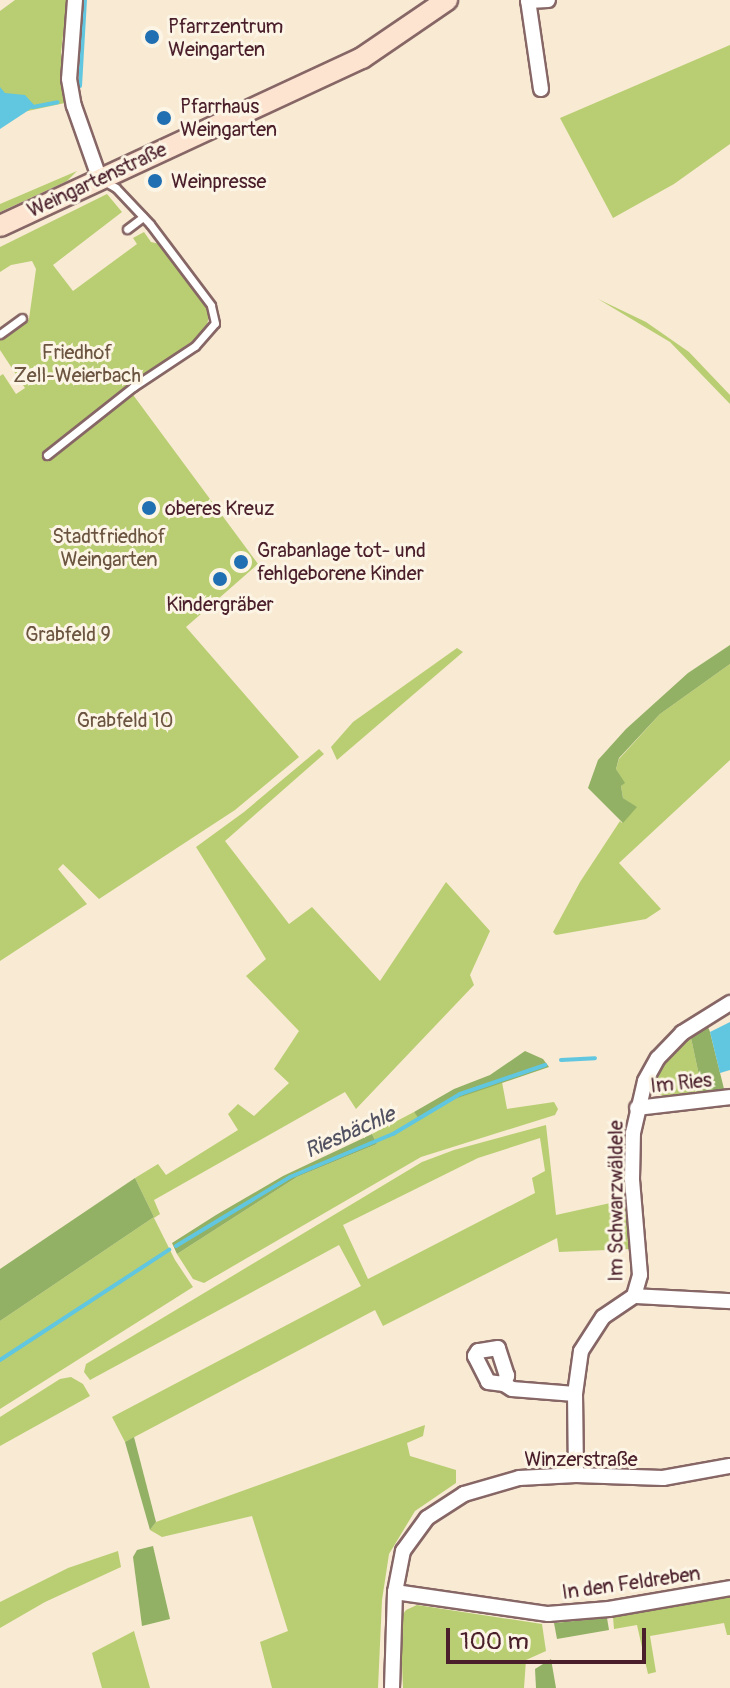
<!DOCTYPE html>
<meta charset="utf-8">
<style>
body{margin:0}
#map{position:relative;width:730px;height:1688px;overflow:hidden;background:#f8ead3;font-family:Pangolin,sans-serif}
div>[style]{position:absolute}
.green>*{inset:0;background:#b9ce72}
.forest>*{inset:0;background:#92b164}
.water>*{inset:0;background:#61c6df}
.stream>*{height:4px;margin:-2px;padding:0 2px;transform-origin:2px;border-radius:2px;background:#61c6df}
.roads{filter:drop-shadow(2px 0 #876666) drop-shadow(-2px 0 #876666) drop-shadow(0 2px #876666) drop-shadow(0 -2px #876666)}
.lane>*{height:7px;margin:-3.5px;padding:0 3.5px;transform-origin:3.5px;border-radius:3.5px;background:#fff}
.street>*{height:14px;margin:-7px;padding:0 7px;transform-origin:7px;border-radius:7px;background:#fff}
.secondary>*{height:20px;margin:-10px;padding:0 10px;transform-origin:10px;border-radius:10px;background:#fde4d1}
.dots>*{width:22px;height:22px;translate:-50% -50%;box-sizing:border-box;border:4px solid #fcf5e5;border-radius:50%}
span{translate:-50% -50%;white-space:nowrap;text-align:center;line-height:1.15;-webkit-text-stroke:6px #fcf5e5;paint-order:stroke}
.poi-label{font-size:20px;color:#4a1f2b}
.left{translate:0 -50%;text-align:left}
.street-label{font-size:20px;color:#4a1f2b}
.park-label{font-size:20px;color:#6b5440}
.water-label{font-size:22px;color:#515161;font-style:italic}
.scale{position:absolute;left:446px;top:1628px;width:200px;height:36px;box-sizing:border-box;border:4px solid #4a1f2b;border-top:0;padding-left:10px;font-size:24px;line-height:28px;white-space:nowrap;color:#4a1f2b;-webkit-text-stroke:6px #fcf5e5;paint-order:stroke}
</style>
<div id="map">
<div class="green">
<i style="clip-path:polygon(15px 0,67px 0,61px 53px,65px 103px,0 117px,0 11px)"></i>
<i style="clip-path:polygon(730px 45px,730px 144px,674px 184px,613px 218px,560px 118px)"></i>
<i style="clip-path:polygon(77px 171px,67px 181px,0 212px,0 204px)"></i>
<i style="clip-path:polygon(107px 194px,122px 212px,53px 265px,73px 291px,137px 244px,133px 238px,144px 232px,151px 242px,160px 244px,203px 300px,209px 315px,206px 331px,128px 388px,258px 564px,186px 627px,299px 757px,235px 810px,99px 899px,63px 864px,58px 869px,87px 904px,0 961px,0 376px,3px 374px,16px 394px,25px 388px,0 350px,0 339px,29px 319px,36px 269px,32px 261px,11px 265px,0 272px,0 247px)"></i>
<i style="clip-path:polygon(598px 299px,646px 322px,689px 352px,730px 395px,730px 404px,670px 342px)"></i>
<i style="clip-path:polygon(457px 648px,463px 652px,337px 760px,331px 747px,353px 722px)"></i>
<i style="clip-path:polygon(730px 664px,730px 760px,619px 863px,661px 909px,646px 919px,556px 935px,553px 932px,580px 882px,620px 821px,622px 823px,636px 807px,623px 798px,621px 786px,624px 783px,616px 769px,619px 759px,660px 714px)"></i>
<i style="clip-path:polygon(319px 749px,324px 754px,225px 841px,289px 924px,312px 907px,380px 981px,446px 882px,490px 931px,470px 975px,474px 985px,356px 1109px,345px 1092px,154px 1200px,160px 1214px,154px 1218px,175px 1260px,193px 1287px,0 1409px,0 1321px,154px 1217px,135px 1178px,158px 1164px,166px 1175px,238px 1130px,228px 1114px,238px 1104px,254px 1116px,289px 1083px,274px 1069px,299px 1031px,246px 976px,266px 959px,196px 847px,244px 812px)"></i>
<i style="clip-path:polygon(691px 1038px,703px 1094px,667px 1097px,654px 1093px,659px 1073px,677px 1047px)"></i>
<i style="clip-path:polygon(502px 1082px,507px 1109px,554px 1102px,558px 1109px,555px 1115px,421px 1157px,204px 1283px,193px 1279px,177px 1254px,297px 1177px,377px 1144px,372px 1134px,414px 1112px,420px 1119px,446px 1102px)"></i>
<i style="clip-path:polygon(evenodd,546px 1125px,556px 1215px,624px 1200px,631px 1249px,559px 1252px,557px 1238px,383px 1326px,375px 1310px,125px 1442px,112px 1417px,361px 1286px,339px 1245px,90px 1380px,84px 1372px,86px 1364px,422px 1162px,454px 1150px,546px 1125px,540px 1138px,545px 1171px,532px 1178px,535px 1193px,368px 1279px,343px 1225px,478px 1158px,540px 1138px)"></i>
<i style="clip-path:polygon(71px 1377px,83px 1384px,90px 1396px,0 1446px,0 1417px,60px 1379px)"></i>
<i style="clip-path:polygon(425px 1425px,423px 1436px,407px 1443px,410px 1456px,456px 1470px,456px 1483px,415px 1511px,389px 1554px,382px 1600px,378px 1688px,272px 1688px,260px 1642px,288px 1631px,252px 1516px,162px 1537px,150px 1530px,156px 1522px)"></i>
<i style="clip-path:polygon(118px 1551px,121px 1567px,45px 1602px,0 1628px,0 1602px,68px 1568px)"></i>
<i style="clip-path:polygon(730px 1597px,730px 1635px,727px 1635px,724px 1623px,650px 1636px,656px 1672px,648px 1674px,637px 1625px,614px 1629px,613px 1617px)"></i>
<i style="clip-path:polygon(417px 1605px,542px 1624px,546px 1651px,526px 1660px,524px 1688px,403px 1688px,400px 1618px,406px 1610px)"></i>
<i style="clip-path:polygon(134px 1631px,150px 1688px,102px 1688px,92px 1653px)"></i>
</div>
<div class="forest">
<i style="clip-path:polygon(730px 645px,730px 664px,660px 714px,619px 758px,616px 769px,625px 783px,621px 786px,623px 798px,637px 807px,623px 823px,588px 788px,598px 760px,626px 729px,688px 673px)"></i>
<i style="clip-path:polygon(708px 1027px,710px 1032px,725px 1093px,703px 1094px,691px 1038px)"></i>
<i style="clip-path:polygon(525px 1051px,543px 1059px,549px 1067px,446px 1102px,419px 1119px,414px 1112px,454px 1089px,490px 1075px)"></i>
<i style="clip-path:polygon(372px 1134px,377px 1144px,297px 1177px,177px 1254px,172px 1243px,216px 1215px,283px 1176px)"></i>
<i style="clip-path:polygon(135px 1178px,154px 1217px,0 1321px,0 1269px)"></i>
<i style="clip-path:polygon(134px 1437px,156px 1522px,150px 1530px,125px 1442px)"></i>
<i style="clip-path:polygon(153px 1546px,170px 1619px,142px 1626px,133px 1557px,137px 1550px)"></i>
<i style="clip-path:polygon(607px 1618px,609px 1630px,557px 1639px,554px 1623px)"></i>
<i style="clip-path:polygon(551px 1659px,556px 1688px,536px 1688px,535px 1669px)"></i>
</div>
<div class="water">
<i style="clip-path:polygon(0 87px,5px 93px,25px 95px,35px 106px,0 129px)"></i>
<i style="clip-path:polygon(730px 1022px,730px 1070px,720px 1073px,710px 1032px)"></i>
</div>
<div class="stream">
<i style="left:80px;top:86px;width:86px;rotate:-86.7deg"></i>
<i style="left:33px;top:107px;width:25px;rotate:-11deg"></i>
<i style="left:561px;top:1060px;width:34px;rotate:-3deg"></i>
<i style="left:176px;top:1246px;width:133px;rotate:-31.2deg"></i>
<i style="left:290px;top:1177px;width:112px;rotate:-22.7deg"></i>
<i style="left:393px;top:1134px;width:78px;rotate:-30.8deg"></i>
<i style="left:460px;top:1094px;width:90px;rotate:-18.8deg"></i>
<i style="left:0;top:1360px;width:202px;rotate:-33.1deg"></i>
</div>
<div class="roads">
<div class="lane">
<i style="left:127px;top:229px;width:20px;rotate:-37deg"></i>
<i style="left:0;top:334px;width:27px;rotate:-36deg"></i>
<i style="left:47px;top:455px;width:110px;rotate:-38.3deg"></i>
<i style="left:133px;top:387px;width:74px;rotate:-33.5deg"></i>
<i style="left:195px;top:346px;width:30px;rotate:-49deg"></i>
<i style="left:215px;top:323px;width:18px;rotate:-103deg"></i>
<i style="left:211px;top:305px;width:101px;rotate:-127deg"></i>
<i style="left:150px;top:224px;width:50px;rotate:-133.4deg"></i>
<i style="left:116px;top:188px;width:14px;rotate:-150deg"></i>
</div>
<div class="street">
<i style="left:75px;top:0;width:79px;rotate:94.3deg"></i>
<i style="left:69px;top:79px;width:27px;rotate:80deg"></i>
<i style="left:74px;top:106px;width:75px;rotate:70.6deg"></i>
<i style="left:528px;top:0;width:90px;rotate:81.7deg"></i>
<i style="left:528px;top:1px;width:20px;rotate:-3deg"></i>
<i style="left:637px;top:1108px;width:94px;rotate:-6.7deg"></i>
<i style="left:634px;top:1296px;width:22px;rotate:-74deg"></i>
<i style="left:640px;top:1275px;width:96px;rotate:-94.8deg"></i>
<i style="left:632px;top:1179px;width:46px;rotate:-88.8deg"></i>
<i style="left:633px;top:1133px;width:53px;rotate:-77deg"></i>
<i style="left:645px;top:1081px;width:26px;rotate:-61deg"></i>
<i style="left:658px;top:1058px;width:35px;rotate:-46deg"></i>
<i style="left:682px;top:1033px;width:57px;rotate:-32deg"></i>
<i style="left:504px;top:1384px;width:9px;rotate:-69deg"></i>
<i style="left:507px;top:1376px;width:29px;rotate:-108deg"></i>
<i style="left:498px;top:1348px;width:20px;rotate:171deg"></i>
<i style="left:478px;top:1351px;width:6px;rotate:121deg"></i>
<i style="left:475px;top:1356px;width:29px;rotate:63deg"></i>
<i style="left:488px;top:1382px;width:16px;rotate:7deg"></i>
<i style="left:504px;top:1384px;width:9px;rotate:32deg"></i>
<i style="left:512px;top:1389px;width:63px;rotate:4.5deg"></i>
<i style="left:576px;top:1475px;width:81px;rotate:-90.7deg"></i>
<i style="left:575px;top:1394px;width:43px;rotate:-82.1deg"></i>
<i style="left:581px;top:1351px;width:40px;rotate:-57.1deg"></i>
<i style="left:603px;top:1317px;width:37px;rotate:-34deg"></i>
<i style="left:634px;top:1296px;width:96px;rotate:3deg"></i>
<i style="left:395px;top:1592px;width:155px;rotate:8.2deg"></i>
<i style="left:548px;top:1614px;width:61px;rotate:-4.7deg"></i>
<i style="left:609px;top:1609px;width:123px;rotate:-9.8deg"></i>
<i style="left:392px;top:1688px;width:96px;rotate:-88.2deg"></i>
<i style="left:395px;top:1592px;width:42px;rotate:-79deg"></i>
<i style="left:403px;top:1551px;width:41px;rotate:-54deg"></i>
<i style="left:427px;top:1518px;width:44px;rotate:-33deg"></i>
<i style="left:464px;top:1494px;width:57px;rotate:-16.2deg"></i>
<i style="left:519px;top:1478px;width:57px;rotate:-3deg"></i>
<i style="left:576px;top:1475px;width:87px;rotate:2deg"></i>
<i style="left:663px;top:1478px;width:68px;rotate:-10.2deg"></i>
</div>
<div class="secondary">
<i style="left:0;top:226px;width:399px;rotate:-24.9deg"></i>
<i style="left:362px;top:58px;width:103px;rotate:-34.3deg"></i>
</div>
</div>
<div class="dots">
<i style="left:152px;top:37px;background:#1f6fb2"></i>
<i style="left:164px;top:118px;background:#1f6fb2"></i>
<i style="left:155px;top:181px;background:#1f6fb2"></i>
<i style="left:149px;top:508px;background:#1f6fb2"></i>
<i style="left:241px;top:562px;background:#1f6fb2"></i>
<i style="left:220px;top:579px;background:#1f6fb2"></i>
</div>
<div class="poi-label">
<span class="left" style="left:168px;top:38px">Pfarrzentrum<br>Weingarten</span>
<span class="left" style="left:180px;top:118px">Pfarrhaus<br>Weingarten</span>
<span class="left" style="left:171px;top:181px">Weinpresse</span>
<span class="left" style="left:165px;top:508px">oberes Kreuz</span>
<span class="left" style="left:257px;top:562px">Grabanlage tot- und<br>fehlgeborene Kinder</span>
<span style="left:220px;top:604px">Kindergräber</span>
</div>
<div class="street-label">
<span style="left:97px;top:180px;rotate:-25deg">Weingartenstraße</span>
<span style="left:681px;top:1083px;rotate:-6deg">Im Ries</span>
<span style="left:616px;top:1201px;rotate:-90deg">Im Schwarzwäldele</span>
<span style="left:581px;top:1459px">Winzerstraße</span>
<span style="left:631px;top:1583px;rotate:-8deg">In den Feldreben</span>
</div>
<div class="park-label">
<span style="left:77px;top:364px">Friedhof<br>Zell-Weierbach</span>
<span style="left:109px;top:548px">Stadtfriedhof<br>Weingarten</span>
<span style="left:68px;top:634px">Grabfeld 9</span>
<span style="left:125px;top:720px">Grabfeld 10</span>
</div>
<div class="water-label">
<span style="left:350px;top:1133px;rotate:-24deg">Riesbächle</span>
</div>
<div class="scale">100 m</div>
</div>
